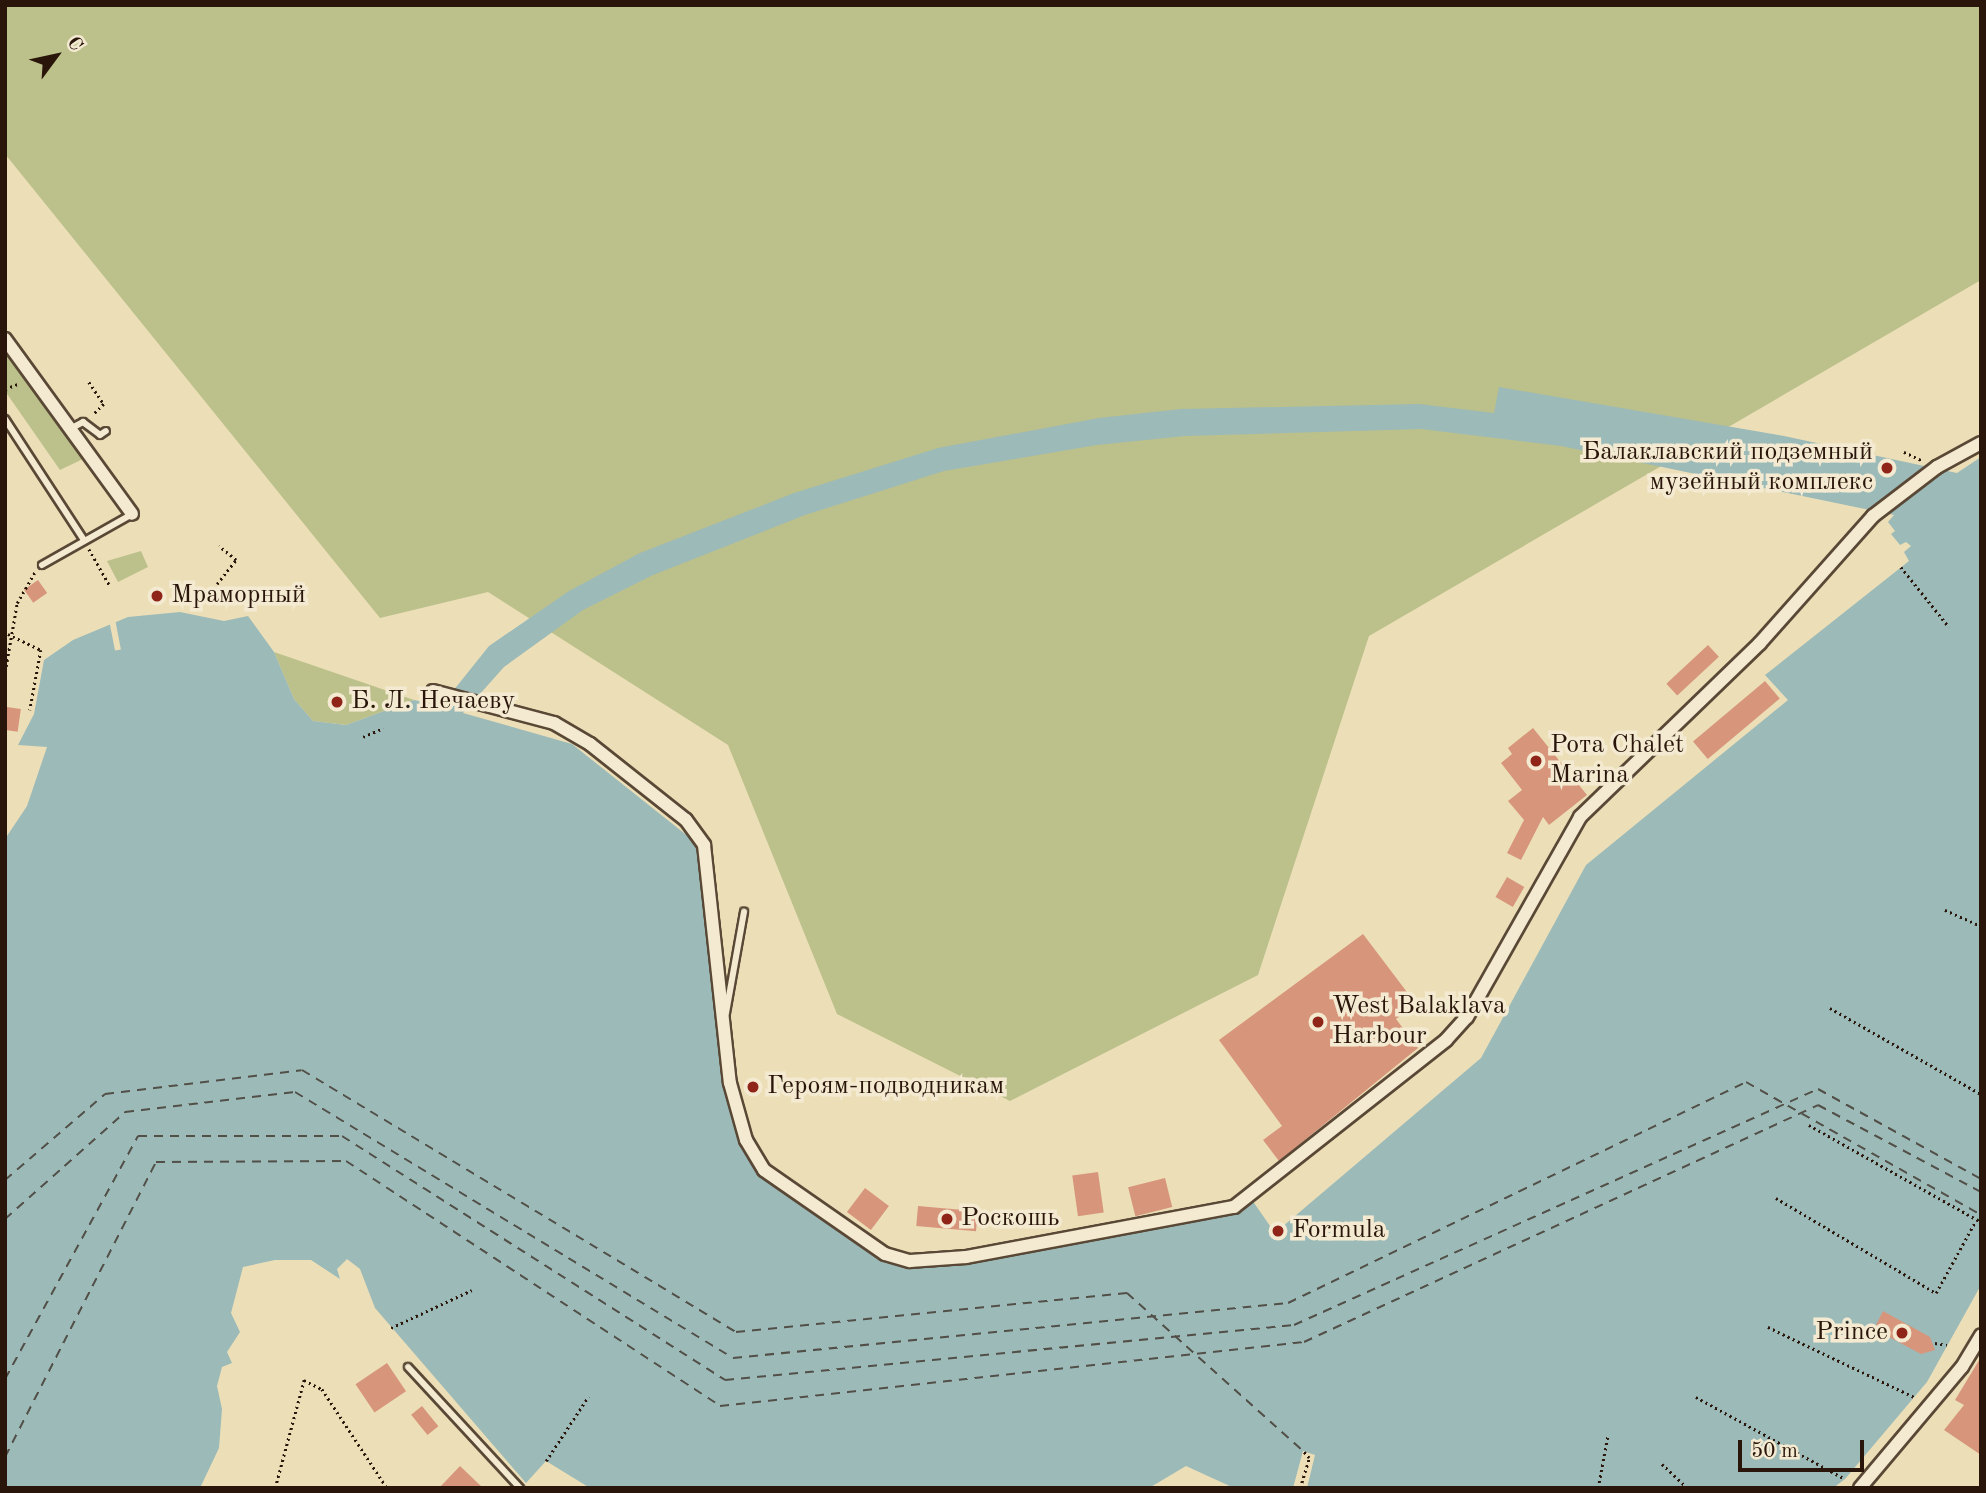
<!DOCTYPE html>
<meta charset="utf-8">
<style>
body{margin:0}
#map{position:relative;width:1986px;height:1493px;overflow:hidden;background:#ecdfb8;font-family:"Old Standard TT",serif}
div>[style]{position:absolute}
.green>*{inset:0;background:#bcc08b}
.water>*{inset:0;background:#9cbab8}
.pier>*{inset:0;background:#ecdfb8;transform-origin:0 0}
.ferry>*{height:2px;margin-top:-1px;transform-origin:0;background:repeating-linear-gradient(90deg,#514f47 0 9px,transparent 0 16px)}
.building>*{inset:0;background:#d7967c;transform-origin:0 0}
.path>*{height:2.5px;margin-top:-1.25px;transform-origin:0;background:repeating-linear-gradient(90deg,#29150a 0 2px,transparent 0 5.5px)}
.roads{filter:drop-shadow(2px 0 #5a4836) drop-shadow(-2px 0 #5a4836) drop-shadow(0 2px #5a4836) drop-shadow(0 -2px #5a4836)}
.lane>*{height:6px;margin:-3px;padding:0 3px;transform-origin:3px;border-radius:3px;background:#f3ead1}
.street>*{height:12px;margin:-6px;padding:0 6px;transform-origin:6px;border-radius:6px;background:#f3ead1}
.dots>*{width:19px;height:19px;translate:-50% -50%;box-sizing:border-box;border:4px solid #f3ead1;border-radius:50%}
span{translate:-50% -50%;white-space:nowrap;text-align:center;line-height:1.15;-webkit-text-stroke:7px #f3ead1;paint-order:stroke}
.poi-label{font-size:26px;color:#29150a}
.right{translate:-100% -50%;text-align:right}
.left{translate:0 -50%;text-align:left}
.frame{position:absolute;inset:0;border:7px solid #29150a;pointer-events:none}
.north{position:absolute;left:21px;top:21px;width:70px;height:70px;-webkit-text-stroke:5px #f3ead1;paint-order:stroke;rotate:57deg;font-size:19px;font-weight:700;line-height:28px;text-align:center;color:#29150a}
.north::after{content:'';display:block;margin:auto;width:24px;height:32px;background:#29150a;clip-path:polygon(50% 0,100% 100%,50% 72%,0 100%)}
.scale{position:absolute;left:1738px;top:1440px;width:126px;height:32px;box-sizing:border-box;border:4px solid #29150a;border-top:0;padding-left:9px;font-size:21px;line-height:24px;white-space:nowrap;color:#29150a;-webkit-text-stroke:5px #f3ead1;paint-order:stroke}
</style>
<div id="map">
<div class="green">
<i style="clip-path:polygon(5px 5px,1981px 5px,1981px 280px,1369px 636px,1258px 975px,1010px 1101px,837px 1014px,728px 745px,488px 592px,380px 618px,5px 154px)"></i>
<i style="clip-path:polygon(5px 345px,85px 458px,60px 470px,5px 391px)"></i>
<i style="clip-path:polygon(141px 551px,148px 567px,118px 582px,107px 561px)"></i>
<i style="clip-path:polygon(274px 652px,414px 700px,346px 725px,313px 721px,294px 699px)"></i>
</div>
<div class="water">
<i style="clip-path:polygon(evenodd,1499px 387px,1784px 436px,1957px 473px,1981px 457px,1981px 1285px,1927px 1382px,1845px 1479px,1833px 1488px,1234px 1488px,1186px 1466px,1149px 1488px,590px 1488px,546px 1461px,526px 1483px,375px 1308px,360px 1269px,347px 1259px,337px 1269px,340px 1279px,311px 1260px,275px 1260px,243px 1267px,231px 1313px,240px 1332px,227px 1352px,232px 1363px,222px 1367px,217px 1386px,222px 1409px,219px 1448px,200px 1488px,5px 1488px,5px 839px,27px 806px,47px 747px,18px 745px,34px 714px,44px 660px,73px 640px,128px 617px,180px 612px,224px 621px,248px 616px,274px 652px,294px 699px,313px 721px,346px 725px,414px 700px,441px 706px,489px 646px,569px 591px,640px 553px,794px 493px,938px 448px,1099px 418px,1181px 409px,1419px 404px,1494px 413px,1499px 387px,1421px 429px,1561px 446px,1894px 515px,1888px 522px,1895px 531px,1891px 534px,1900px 545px,1906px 542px,1911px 546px,1904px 552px,1909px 561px,1765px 675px,1788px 700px,1586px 865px,1481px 1058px,1275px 1233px,1252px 1200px,1234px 1213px,1003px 1257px,910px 1266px,763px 1172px,741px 1139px,699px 845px,572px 744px,463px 713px,504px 667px,583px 610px,653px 575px,805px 515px,944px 471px,1097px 445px,1185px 436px,1421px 429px)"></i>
</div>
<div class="pier">
<i style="left:115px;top:619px;width:31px;height:6px;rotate:79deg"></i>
<i style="clip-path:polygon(1303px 1451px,1315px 1455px,1307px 1488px,1293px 1488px)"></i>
</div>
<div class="ferry">
<i style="left:5px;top:1180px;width:132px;rotate:-40.7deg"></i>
<i style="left:105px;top:1094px;width:198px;rotate:-6.9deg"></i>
<i style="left:302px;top:1070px;width:507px;rotate:31.12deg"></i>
<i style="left:736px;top:1332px;width:393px;rotate:-5.7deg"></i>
<i style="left:1127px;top:1293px;width:237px;rotate:41.9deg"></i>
<i style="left:5px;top:1219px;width:161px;rotate:-41.7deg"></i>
<i style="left:125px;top:1112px;width:171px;rotate:-6.7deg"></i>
<i style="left:295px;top:1092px;width:512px;rotate:31.27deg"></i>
<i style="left:733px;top:1358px;width:558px;rotate:-5.66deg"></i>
<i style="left:1288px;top:1303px;width:509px;rotate:-25.76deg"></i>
<i style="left:1746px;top:1082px;width:270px;rotate:29.5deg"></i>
<i style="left:5px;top:1379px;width:277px;rotate:-61.3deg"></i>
<i style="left:138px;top:1136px;width:204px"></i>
<i style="left:342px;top:1136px;width:454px;rotate:32.5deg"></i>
<i style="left:725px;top:1380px;width:572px;rotate:-5.52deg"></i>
<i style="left:1294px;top:1325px;width:575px;rotate:-24.25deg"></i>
<i style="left:1818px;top:1089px;width:186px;rotate:28.9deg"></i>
<i style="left:5px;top:1457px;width:331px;rotate:-62.9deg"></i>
<i style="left:156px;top:1162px;width:190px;rotate:-0.3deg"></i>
<i style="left:346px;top:1161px;width:447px;rotate:33.2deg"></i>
<i style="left:720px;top:1406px;width:587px;rotate:-6.25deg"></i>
<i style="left:1304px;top:1342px;width:566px;rotate:-24.75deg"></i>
<i style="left:1818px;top:1105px;width:185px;rotate:28.1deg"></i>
</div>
<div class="building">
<i style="left:38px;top:580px;width:16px;height:17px;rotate:55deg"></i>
<i style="left:1708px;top:645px;width:16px;height:57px;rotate:47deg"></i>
<i style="left:1765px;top:681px;width:23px;height:94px;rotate:50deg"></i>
<i style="left:7px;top:707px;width:14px;height:23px;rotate:8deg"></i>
<i style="clip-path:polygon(1533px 728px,1587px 795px,1549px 825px,1543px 817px,1521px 860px,1507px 853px,1524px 820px,1508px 801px,1522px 790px,1501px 763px,1512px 754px,1508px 748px)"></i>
<i style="left:1507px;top:877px;width:20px;height:23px;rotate:30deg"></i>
<i style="clip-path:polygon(1363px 934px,1416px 1004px,1396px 1019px,1418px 1048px,1279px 1161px,1263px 1140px,1282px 1126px,1219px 1040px)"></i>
<i style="left:1098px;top:1172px;width:41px;height:26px;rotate:82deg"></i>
<i style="left:1165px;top:1178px;width:30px;height:38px;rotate:76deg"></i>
<i style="left:865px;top:1188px;width:30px;height:30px;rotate:37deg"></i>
<i style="left:918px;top:1206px;width:60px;height:20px;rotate:5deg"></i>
<i style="clip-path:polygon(1883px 1311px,1930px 1337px,1935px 1350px,1921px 1354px,1874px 1329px)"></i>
<i style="clip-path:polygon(1981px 1357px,1981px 1455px,1944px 1430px,1964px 1405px,1955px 1400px)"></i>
<i style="left:387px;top:1363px;width:34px;height:38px;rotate:56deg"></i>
<i style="left:422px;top:1406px;width:26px;height:14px;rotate:51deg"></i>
<i style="clip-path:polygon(460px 1466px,483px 1488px,439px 1488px)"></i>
</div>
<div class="path">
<i style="left:89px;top:382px;width:27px;rotate:56deg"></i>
<i style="left:104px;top:404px;width:14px;rotate:135deg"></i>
<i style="left:5px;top:389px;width:14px;rotate:-21deg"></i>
<i style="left:1904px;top:452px;width:19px;rotate:25deg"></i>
<i style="left:89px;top:549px;width:43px;rotate:60.4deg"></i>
<i style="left:1901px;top:567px;width:77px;rotate:51.3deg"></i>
<i style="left:217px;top:584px;width:31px;rotate:-52deg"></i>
<i style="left:236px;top:560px;width:22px;rotate:-141deg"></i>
<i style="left:8px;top:634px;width:37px;rotate:26deg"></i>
<i style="left:41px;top:650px;width:61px;rotate:100.4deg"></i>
<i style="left:5px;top:672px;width:70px;rotate:-80.1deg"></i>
<i style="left:17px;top:603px;width:36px;rotate:-60deg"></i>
<i style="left:363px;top:737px;width:22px;rotate:-24deg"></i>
<i style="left:1945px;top:910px;width:39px;rotate:24deg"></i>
<i style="left:1830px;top:1008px;width:174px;rotate:29.7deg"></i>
<i style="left:1809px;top:1125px;width:197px;rotate:29.4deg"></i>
<i style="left:1776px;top:1198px;width:186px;rotate:30.7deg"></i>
<i style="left:1936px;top:1293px;width:81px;rotate:-61.2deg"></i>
<i style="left:1768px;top:1327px;width:162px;rotate:25.6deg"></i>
<i style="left:391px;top:1328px;width:89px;rotate:-25.1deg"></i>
<i style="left:1935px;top:1343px;width:12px;rotate:9deg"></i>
<i style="left:1696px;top:1397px;width:170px;rotate:28.8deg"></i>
<i style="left:546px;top:1461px;width:77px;rotate:-56.7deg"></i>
<i style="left:1662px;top:1464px;width:35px;rotate:43deg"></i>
<i style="left:275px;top:1488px;width:112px;rotate:-75deg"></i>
<i style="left:304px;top:1380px;width:20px;rotate:27deg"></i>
<i style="left:322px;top:1389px;width:118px;rotate:56.7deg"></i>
<i style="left:1300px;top:1488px;width:31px;rotate:-73deg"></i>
<i style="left:1309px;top:1458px;width:9px;rotate:-131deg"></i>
<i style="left:1598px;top:1488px;width:55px;rotate:-79.5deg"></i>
</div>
<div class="roads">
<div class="lane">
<i style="left:5px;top:419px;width:145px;rotate:56.9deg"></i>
<i style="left:70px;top:429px;width:15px;rotate:-28deg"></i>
<i style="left:83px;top:422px;width:21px;rotate:37deg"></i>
<i style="left:100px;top:435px;width:7px;rotate:-34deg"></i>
<i style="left:42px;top:565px;width:103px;rotate:-29.5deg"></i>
<i style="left:726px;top:1013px;width:103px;rotate:-79.9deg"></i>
<i style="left:408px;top:1367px;width:165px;rotate:47.2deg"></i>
</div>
<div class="street">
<i style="left:5px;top:339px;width:216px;rotate:54deg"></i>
<i style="left:433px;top:691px;width:125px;rotate:14.8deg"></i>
<i style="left:554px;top:723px;width:42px;rotate:30.3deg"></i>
<i style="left:590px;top:744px;width:122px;rotate:38.4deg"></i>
<i style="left:686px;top:820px;width:31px;rotate:54deg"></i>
<i style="left:704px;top:845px;width:239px;rotate:83.8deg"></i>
<i style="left:730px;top:1083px;width:59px;rotate:74.3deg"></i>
<i style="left:746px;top:1140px;width:35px;rotate:59deg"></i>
<i style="left:764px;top:1170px;width:147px;rotate:34.8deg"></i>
<i style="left:885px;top:1254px;width:26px;rotate:16deg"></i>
<i style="left:910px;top:1261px;width:56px;rotate:-4.1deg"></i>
<i style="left:966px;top:1257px;width:273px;rotate:-10.6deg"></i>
<i style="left:1234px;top:1207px;width:270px;rotate:-38.2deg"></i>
<i style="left:1446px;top:1040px;width:31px;rotate:-48deg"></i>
<i style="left:1467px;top:1017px;width:230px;rotate:-60.5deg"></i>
<i style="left:1580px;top:817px;width:250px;rotate:-44deg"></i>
<i style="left:1760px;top:643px;width:170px;rotate:-48.3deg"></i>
<i style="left:1873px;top:516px;width:81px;rotate:-37.4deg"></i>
<i style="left:1937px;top:467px;width:50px;rotate:-28.6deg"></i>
<i style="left:1860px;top:1488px;width:158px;rotate:-49.9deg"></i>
<i style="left:1962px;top:1367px;width:37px;rotate:-59deg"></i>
</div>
</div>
<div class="dots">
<i style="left:1887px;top:468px;background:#8f2418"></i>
<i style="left:157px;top:596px;background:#8f2418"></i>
<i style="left:337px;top:702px;background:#8f2418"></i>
<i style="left:1536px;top:761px;background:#8f2418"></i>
<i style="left:1318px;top:1022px;background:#8f2418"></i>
<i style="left:753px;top:1087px;background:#8f2418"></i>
<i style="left:947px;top:1219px;background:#8f2418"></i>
<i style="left:1278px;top:1231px;background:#8f2418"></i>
<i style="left:1902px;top:1333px;background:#8f2418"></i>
</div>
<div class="poi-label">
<span class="right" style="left:1873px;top:468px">Балаклавский подземный<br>музейный комплекс</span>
<span class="left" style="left:171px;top:596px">Мраморный</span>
<span class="left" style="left:351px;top:702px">Б. Л. Нечаеву</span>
<span class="left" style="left:1550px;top:761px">Рота Chalet<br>Marina</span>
<span class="left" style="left:1332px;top:1022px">West Balaklava<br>Harbour</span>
<span class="left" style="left:767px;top:1087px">Героям-подводникам</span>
<span class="left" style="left:961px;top:1219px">Роскошь</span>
<span class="left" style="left:1292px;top:1231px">Formula</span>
<span class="right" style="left:1888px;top:1333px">Prince</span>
</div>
<div class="frame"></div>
<div class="north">С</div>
<div class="scale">50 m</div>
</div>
